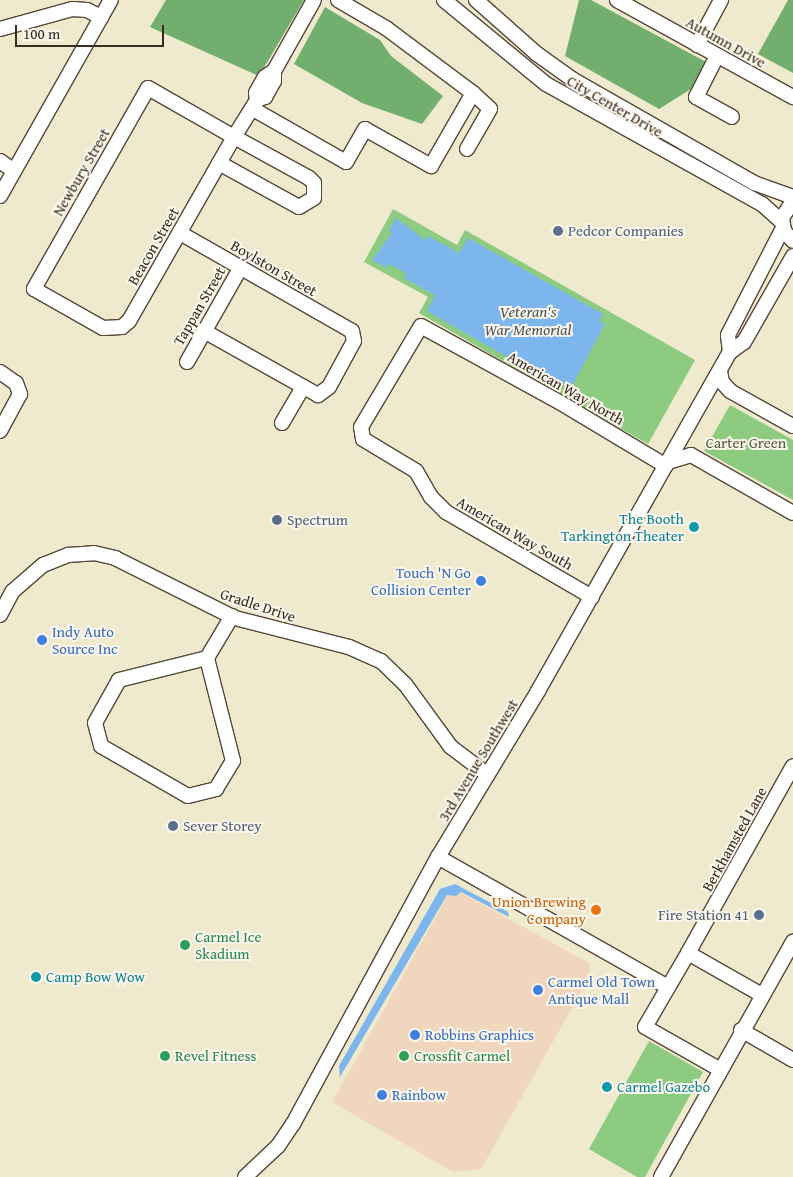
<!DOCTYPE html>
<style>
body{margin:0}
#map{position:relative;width:793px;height:1177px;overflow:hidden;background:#efe9ce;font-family:"Gentium Book Plus",serif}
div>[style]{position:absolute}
.built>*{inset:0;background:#f0d6bc}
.green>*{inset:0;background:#8dcb81}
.forest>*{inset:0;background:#72af6f}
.water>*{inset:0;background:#7db5ed}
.roads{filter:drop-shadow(1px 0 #564738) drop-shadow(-1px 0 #564738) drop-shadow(0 1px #564738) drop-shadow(0 -1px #564738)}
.minor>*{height:14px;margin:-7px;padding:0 7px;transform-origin:7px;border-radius:7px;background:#fff}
.dots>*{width:14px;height:14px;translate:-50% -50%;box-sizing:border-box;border:2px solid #fbf7ec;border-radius:50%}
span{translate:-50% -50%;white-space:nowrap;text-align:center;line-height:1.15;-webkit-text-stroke:4px #fbf7ec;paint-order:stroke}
.street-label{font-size:15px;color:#3b2a1e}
.service-label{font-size:15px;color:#4e5e75}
.left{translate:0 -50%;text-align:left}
.right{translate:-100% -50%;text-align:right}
.park-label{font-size:15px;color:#545a3c}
.culture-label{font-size:15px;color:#0d838f}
.shop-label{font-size:15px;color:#366cbe}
.food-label{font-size:15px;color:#c56008}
.leisure-label{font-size:15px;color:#27864d}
.water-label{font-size:16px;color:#4f545c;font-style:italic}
.scale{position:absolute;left:15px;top:25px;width:149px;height:22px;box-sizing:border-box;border:2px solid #3b2a1e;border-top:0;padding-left:6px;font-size:15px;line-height:18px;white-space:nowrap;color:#3b2a1e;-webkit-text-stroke:4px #fbf7ec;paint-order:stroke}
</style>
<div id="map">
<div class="built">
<i style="clip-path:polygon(452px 888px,589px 963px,590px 976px,481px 1169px,453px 1172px,332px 1102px)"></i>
</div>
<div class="green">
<i style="clip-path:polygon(393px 209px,457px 245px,465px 230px,695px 360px,648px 444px,419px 313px,428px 297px,364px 262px)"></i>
<i style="clip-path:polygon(730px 405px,793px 440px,793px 500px,704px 451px)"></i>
<i style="clip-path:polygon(649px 1041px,703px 1072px,645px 1177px,637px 1177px,589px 1149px)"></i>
</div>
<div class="forest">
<i style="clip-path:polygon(166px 0,304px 0,259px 76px,150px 27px)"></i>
<i style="clip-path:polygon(579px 0,591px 0,706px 62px,691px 89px,659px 109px,565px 56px)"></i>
<i style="clip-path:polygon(788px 0,793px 0,793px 73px,758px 54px)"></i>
<i style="clip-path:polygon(325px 7px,380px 40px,391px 56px,443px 96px,422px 124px,362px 103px,294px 64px)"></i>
</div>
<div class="water">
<i style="clip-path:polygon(396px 218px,425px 240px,428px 236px,459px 253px,468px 238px,603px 314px,599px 321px,605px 324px,572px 386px,565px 382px,561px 388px,427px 311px,435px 295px,404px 278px,406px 273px,389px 264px,386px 268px,372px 260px,392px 233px,389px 231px)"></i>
<i style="clip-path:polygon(455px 884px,508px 912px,509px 917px,461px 892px,456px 896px,447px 895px,340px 1077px,339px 1066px,440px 889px)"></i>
</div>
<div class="roads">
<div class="minor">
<i style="left:338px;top:0;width:56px;rotate:30.3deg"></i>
<i style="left:386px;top:28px;width:109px;rotate:36.8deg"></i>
<i style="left:444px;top:0;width:132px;rotate:39.5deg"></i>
<i style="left:546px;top:84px;width:247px;rotate:29.1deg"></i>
<i style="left:762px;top:204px;width:27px;rotate:42deg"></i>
<i style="left:476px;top:0;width:81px;rotate:41.5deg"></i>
<i style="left:537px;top:54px;width:43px;rotate:35.5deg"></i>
<i style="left:572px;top:79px;width:210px;rotate:29.7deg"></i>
<i style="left:754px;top:183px;width:41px;rotate:19.7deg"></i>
<i style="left:617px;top:0;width:201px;rotate:28.9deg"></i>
<i style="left:0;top:29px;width:75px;rotate:-15.5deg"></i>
<i style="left:72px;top:9px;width:15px;rotate:4deg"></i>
<i style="left:87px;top:10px;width:16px;rotate:27deg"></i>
<i style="left:697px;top:45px;width:51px;rotate:-61.9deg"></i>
<i style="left:717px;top:56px;width:46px;rotate:117.1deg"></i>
<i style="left:696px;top:97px;width:41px;rotate:29.1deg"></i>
<i style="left:257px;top:100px;width:7px;rotate:-98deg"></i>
<i style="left:256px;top:93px;width:18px;rotate:-61deg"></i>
<i style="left:265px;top:77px;width:11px;rotate:-34deg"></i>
<i style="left:274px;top:71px;width:81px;rotate:-60.6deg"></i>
<i style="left:253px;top:109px;width:107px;rotate:29.7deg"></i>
<i style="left:346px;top:162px;width:38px;rotate:-60deg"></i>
<i style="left:365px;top:129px;width:76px;rotate:29.3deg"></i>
<i style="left:431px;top:166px;width:84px;rotate:-60.1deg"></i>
<i style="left:473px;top:93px;width:23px;rotate:43deg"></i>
<i style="left:490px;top:109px;width:46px;rotate:119.9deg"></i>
<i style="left:0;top:161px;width:17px;rotate:36deg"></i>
<i style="left:219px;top:163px;width:91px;rotate:28.8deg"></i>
<i style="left:299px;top:207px;width:17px;rotate:-31deg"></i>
<i style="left:314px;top:198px;width:15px;rotate:-90deg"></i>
<i style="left:314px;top:183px;width:7px;rotate:-135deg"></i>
<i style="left:309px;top:178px;width:85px;rotate:-151.3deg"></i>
<i style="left:234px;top:137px;width:99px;rotate:-150.3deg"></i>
<i style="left:148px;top:88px;width:231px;rotate:119.6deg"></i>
<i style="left:34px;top:289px;width:79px;rotate:29.5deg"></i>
<i style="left:103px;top:328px;width:19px;rotate:-3deg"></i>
<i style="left:122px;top:327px;width:9px;rotate:-41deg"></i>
<i style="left:129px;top:321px;width:212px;rotate:-60.3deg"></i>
<i style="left:234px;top:137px;width:44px;rotate:-58.1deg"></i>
<i style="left:257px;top:100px;width:9px;rotate:-21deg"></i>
<i style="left:265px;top:97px;width:18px;rotate:-61deg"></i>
<i style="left:274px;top:81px;width:10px;rotate:-90deg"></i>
<i style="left:0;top:196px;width:225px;rotate:-60.5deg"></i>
<i style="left:793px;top:201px;width:20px;rotate:123deg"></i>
<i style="left:782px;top:218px;width:13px;rotate:81deg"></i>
<i style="left:784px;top:231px;width:13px;rotate:48deg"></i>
<i style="left:180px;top:233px;width:198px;rotate:29.7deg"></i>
<i style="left:352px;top:331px;width:10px;rotate:79deg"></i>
<i style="left:354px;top:341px;width:52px;rotate:118.5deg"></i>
<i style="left:329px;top:387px;width:14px;rotate:144deg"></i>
<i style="left:318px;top:395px;width:131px;rotate:-150.7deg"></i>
<i style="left:730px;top:352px;width:17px;rotate:-97deg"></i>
<i style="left:728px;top:335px;width:120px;rotate:-62.8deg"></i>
<i style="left:187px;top:362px;width:109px;rotate:-60.4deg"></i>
<i style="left:720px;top:371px;width:11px;rotate:80deg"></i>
<i style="left:722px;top:382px;width:12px;rotate:48deg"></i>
<i style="left:730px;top:391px;width:72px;rotate:29.1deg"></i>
<i style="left:0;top:372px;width:19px;rotate:35deg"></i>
<i style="left:16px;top:383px;width:12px;rotate:70deg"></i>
<i style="left:20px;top:394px;width:42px;rotate:118.4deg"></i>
<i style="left:282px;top:423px;width:42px;rotate:-59.7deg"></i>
<i style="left:668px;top:462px;width:24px;rotate:-17deg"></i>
<i style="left:691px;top:455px;width:117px;rotate:29.6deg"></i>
<i style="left:592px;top:597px;width:169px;rotate:-149.8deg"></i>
<i style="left:446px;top:512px;width:21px;rotate:-135deg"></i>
<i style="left:431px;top:497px;width:30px;rotate:-120deg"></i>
<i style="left:416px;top:471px;width:62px;rotate:-148.9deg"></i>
<i style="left:363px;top:439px;width:12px;rotate:-99deg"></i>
<i style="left:361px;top:427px;width:117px;rotate:-59.3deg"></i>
<i style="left:421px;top:326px;width:160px;rotate:28.8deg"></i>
<i style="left:561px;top:403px;width:122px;rotate:31deg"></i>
<i style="left:0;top:615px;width:27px;rotate:-62deg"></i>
<i style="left:13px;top:591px;width:40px;rotate:-41deg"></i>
<i style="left:43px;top:565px;width:27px;rotate:-22deg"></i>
<i style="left:68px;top:555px;width:26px;rotate:-4deg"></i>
<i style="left:94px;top:553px;width:22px;rotate:13deg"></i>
<i style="left:115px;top:558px;width:134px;rotate:26.6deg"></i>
<i style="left:235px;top:618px;width:118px;rotate:14.3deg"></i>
<i style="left:349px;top:647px;width:35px;rotate:24deg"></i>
<i style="left:381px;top:661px;width:33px;rotate:44deg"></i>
<i style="left:405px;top:684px;width:78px;rotate:53.9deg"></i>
<i style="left:451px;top:747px;width:46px;rotate:37.1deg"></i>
<i style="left:207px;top:658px;width:91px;rotate:166deg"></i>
<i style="left:119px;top:680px;width:49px;rotate:119.2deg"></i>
<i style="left:95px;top:723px;width:24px;rotate:75deg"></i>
<i style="left:101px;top:746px;width:100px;rotate:29.9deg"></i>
<i style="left:188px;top:796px;width:29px;rotate:-14deg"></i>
<i style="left:216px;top:789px;width:33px;rotate:-59deg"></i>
<i style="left:233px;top:761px;width:106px;rotate:-104.2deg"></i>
<i style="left:207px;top:658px;width:49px;rotate:-59.2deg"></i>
<i style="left:438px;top:857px;width:264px;rotate:29.5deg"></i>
<i style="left:688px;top:953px;width:214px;rotate:-60.7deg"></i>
<i style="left:741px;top:1030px;width:60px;rotate:30deg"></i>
<i style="left:719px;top:1069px;width:85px;rotate:-150.4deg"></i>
<i style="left:645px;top:1027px;width:86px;rotate:-59.8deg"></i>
<i style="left:688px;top:953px;width:85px;rotate:29.6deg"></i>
<i style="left:245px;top:1177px;width:45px;rotate:-43.2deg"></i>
<i style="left:278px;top:1146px;width:27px;rotate:-56deg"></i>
<i style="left:293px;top:1124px;width:304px;rotate:-61.5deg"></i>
<i style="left:438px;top:857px;width:194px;rotate:-58.9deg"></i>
<i style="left:538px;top:691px;width:390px;rotate:-60.5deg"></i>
<i style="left:730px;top:352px;width:17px;rotate:-36deg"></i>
<i style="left:744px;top:342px;width:99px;rotate:-60.3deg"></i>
<i style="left:661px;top:1177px;width:270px;rotate:-60.7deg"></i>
</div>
</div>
<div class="dots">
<i style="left:558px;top:231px;background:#5c6f8a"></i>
<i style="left:277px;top:520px;background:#5c6f8a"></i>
<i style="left:694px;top:527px;background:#0f9aa8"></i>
<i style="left:481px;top:581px;background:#3f7fe0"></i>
<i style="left:42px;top:640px;background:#3f7fe0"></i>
<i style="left:173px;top:826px;background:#5c6f8a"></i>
<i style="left:596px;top:910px;background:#e8710a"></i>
<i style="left:759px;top:915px;background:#5c6f8a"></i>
<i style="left:185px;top:945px;background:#2e9e5b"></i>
<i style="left:36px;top:977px;background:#0f9aa8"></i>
<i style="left:538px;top:990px;background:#3f7fe0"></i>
<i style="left:415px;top:1035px;background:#3f7fe0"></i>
<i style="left:165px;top:1056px;background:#2e9e5b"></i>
<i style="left:404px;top:1056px;background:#2e9e5b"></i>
<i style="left:607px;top:1087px;background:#0f9aa8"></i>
<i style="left:382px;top:1095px;background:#3f7fe0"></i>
</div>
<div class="street-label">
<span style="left:726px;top:42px;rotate:29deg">Autumn Drive</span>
<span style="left:615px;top:106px;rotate:30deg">City Center Drive</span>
<span style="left:81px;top:172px;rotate:-60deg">Newbury Street</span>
<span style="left:153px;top:246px;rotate:-60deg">Beacon Street</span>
<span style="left:274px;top:268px;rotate:30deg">Boylston Street</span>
<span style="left:199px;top:306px;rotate:-60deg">Tappan Street</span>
<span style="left:566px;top:388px;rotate:30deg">American Way North</span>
<span style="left:515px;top:533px;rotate:30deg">American Way South</span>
<span style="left:258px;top:605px;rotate:18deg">Gradle Drive</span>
<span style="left:478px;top:760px;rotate:-59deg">3rd Avenue Southwest</span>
<span style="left:734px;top:839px;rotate:-61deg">Berkhamsted Lane</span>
</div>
<div class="service-label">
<span class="left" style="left:568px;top:231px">Pedcor Companies</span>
<span class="left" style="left:287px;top:520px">Spectrum</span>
<span class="left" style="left:183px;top:826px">Sever Storey</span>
<span class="right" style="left:749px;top:915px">Fire Station 41</span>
</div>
<div class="park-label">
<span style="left:746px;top:443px">Carter Green</span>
</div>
<div class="culture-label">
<span class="right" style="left:684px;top:527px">The Booth<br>Tarkington Theater</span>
<span class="left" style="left:46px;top:977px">Camp Bow Wow</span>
<span class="left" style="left:617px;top:1087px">Carmel Gazebo</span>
</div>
<div class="shop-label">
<span class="right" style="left:471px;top:581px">Touch 'N Go<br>Collision Center</span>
<span class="left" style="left:52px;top:640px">Indy Auto<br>Source Inc</span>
<span class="left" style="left:548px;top:990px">Carmel Old Town<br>Antique Mall</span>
<span class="left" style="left:425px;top:1035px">Robbins Graphics</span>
<span class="left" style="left:392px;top:1095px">Rainbow</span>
</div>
<div class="food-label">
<span class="right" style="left:586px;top:910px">Union Brewing<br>Company</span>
</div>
<div class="leisure-label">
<span class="left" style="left:195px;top:945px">Carmel Ice<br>Skadium</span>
<span class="left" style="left:175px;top:1056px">Revel Fitness</span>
<span class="left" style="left:414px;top:1056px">Crossfit Carmel</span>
</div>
<div class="water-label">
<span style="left:528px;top:320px">Veteran's<br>War Memorial</span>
</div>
<div class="scale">100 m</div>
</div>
